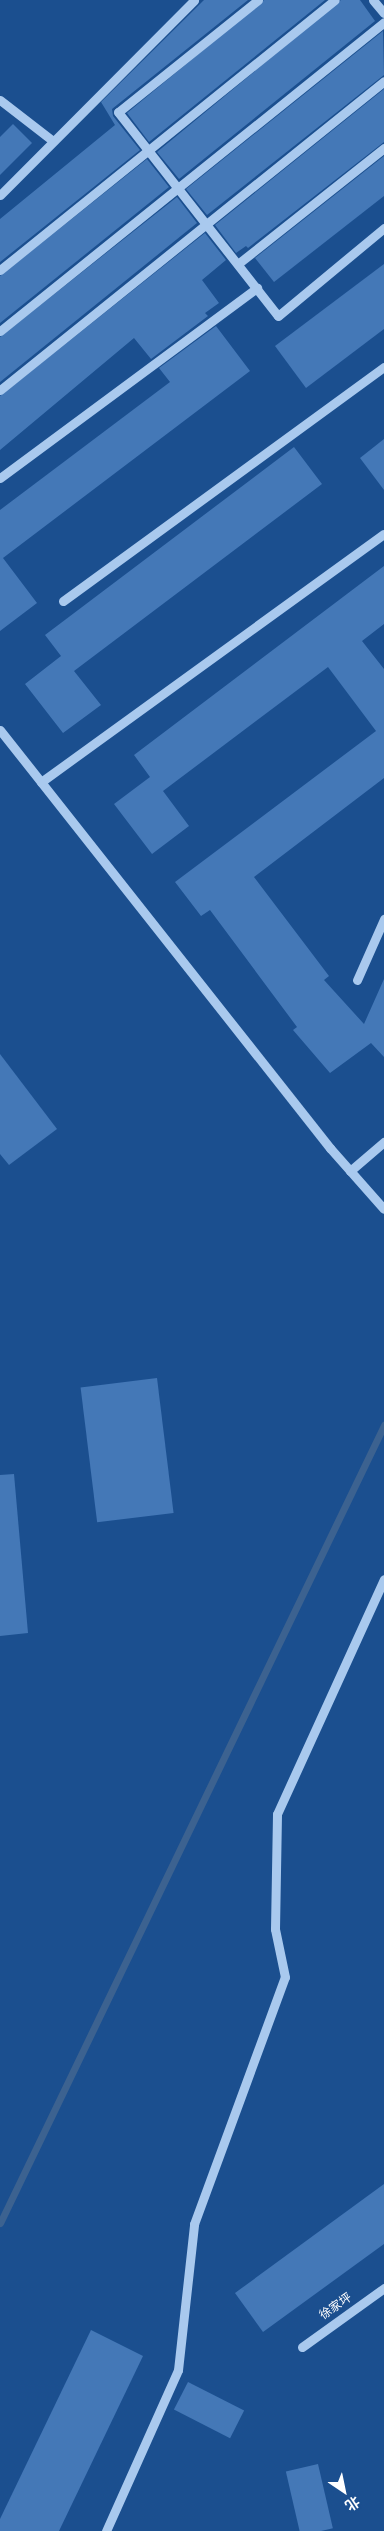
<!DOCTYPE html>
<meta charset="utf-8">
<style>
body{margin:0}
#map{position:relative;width:384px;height:2531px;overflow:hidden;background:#1b4f8f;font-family:"Public Sans","Noto Sans SC",sans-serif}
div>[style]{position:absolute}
.stream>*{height:7px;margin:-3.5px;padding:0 3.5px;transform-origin:3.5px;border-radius:3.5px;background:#3c6290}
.building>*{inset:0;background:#4478b7;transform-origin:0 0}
.minor>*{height:9px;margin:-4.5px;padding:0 4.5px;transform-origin:4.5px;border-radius:4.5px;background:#a9c9ee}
span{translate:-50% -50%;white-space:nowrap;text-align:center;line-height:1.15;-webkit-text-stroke:4px #1b4f8f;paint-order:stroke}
.street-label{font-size:12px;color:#fff}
.north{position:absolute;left:319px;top:2466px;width:50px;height:50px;-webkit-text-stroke:4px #1b4f8f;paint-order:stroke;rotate:146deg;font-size:14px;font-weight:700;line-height:20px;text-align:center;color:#fff}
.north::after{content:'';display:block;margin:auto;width:18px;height:22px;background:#fff;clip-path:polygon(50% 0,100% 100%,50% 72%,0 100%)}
</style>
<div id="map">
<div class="stream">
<i style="left:0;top:2223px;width:886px;rotate:-64.3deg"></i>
</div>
<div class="building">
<i style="clip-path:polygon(204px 0,248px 0,112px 109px,113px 116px,140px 150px,0 262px,0 219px,115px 125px,101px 102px)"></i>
<i style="clip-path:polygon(264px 0,325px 0,149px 142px,127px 113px)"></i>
<i style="clip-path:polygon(341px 0,360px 0,375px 21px,179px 179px,157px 152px)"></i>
<i style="clip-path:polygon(383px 31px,384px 75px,207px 215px,186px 189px)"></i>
<i style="clip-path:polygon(384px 89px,384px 142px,248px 248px,246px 246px,236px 253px,215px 225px)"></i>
<i style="clip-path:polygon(13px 124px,32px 143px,0 175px,0 137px)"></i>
<i style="clip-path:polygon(384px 156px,384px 196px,274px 282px,255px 258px)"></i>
<i style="clip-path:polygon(147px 159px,169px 187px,0 323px,0 276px)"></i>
<i style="clip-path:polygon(177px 197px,197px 223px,0 382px,0 337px)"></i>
<i style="clip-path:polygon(205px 233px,226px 260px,202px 280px,219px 303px,205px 313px,208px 316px,151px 359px,134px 338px,0 450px,0 396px)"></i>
<i style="clip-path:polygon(384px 264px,384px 329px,306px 388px,275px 346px)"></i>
<i style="clip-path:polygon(216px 326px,250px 371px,3px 558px,37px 603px,0 631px,0 510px,170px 382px,159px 368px)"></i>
<i style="clip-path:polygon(384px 439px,384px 490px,360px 458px)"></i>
<i style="clip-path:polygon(294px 447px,322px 484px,74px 671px,101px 705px,63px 733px,25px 684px,61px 656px,45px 635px)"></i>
<i style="clip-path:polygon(384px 566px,384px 624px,362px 641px,384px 669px,384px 778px,254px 877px,329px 976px,324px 980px,364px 1024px,384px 979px,384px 1057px,371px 1043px,330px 1073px,293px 1030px,297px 1027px,210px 910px,201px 916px,175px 882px,376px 731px,328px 667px,163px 791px,189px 826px,152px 854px,114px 804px,150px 777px,134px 755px)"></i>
<i style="clip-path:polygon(0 1054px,57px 1129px,9px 1165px,0 1154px)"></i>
<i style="left:157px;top:1378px;width:136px;height:77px;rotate:83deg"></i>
<i style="clip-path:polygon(14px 1474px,28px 1633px,0 1636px,0 1475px)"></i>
<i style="clip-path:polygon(384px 2184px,384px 2244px,263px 2332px,235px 2293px)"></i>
<i style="clip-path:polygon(91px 2330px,143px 2356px,59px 2531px,0 2531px,0 2519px)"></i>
<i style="left:188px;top:2382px;width:63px;height:31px;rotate:27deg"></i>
<i style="left:318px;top:2464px;width:66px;height:33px;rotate:77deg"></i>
</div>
<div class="minor">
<i style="left:258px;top:0;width:179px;rotate:141.3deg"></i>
<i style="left:118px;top:112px;width:259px;rotate:51.9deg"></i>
<i style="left:278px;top:316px;width:138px;rotate:-39.7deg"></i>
<i style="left:373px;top:0;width:17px;rotate:50deg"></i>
<i style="left:0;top:100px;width:67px;rotate:37.7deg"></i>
<i style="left:0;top:195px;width:275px;rotate:-45.1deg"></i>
<i style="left:239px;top:263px;width:185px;rotate:-38.4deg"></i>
<i style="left:0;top:270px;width:430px;rotate:-38.9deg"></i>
<i style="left:0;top:331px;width:493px;rotate:-38.8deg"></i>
<i style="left:0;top:390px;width:493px;rotate:-38.8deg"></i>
<i style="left:0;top:478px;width:320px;rotate:-36.5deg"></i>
<i style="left:63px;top:601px;width:397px;rotate:-36.1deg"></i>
<i style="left:0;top:730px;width:533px;rotate:51.71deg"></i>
<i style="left:330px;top:1148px;width:81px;rotate:48.5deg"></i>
<i style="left:41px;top:782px;width:423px;rotate:-35.9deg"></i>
<i style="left:357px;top:980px;width:67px;rotate:-66.1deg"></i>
<i style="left:350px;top:1171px;width:45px;rotate:-40.5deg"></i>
<i style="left:302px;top:2347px;width:101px;rotate:-35.7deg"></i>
<i style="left:106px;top:2531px;width:176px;rotate:-65.9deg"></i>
<i style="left:178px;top:2370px;width:147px;rotate:-83.7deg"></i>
<i style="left:194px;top:2224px;width:263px;rotate:-69.8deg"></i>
<i style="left:285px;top:1977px;width:49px;rotate:-101.8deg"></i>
<i style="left:275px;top:1929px;width:115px;rotate:-89deg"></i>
<i style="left:277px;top:1814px;width:258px;rotate:-65.5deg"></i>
</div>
<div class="street-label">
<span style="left:336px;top:2307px;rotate:-35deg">徐家坪</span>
</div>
<div class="north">北</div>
</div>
